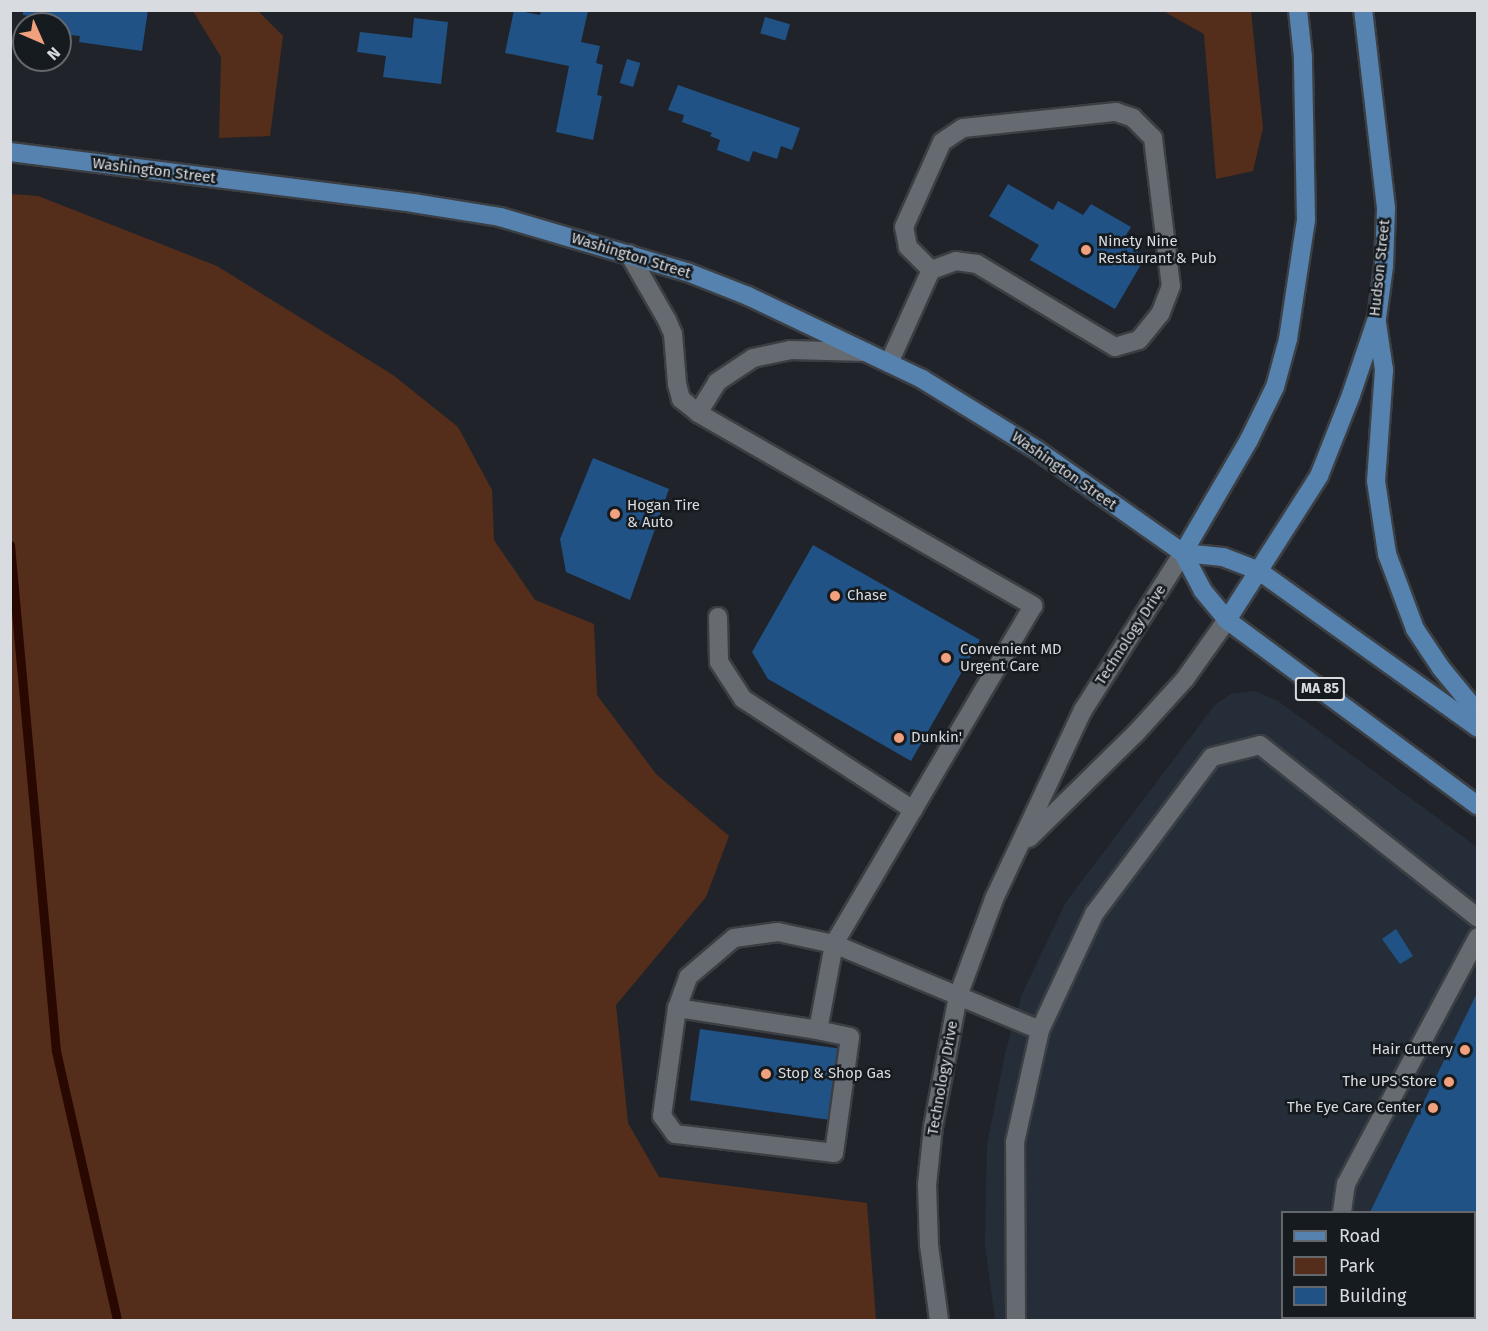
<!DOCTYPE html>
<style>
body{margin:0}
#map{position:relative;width:1488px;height:1331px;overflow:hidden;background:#20242a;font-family:"Fira Sans",sans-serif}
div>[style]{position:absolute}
.built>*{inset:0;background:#252e38}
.green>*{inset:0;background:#552d1b}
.stream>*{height:9px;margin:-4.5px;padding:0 4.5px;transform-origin:4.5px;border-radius:4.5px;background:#280800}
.building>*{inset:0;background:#205285;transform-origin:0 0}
.roads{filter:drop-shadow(2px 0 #3b3f43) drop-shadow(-2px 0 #3b3f43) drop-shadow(0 2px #3b3f43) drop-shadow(0 -2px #3b3f43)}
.minor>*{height:18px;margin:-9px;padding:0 9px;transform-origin:9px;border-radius:9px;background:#656b71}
.major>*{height:18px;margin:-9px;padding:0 9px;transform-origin:9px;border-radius:9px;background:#5682af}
.dots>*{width:16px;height:16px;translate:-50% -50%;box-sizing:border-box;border:3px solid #161b20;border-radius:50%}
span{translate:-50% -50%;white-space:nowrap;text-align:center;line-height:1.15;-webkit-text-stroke:5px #161b20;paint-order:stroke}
.shield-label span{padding:2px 4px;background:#161b20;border:2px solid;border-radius:4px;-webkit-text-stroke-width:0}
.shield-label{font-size:14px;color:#d8dbdf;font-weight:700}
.street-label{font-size:15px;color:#d8dbdf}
.poi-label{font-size:15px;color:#d8dbdf}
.left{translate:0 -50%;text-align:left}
.right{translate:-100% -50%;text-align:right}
.frame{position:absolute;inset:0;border:12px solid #d8dbdf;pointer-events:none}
.legend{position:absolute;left:1281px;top:1211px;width:195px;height:108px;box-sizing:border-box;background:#161b20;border:2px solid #64686c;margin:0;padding:8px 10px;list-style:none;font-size:18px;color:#d8dbdf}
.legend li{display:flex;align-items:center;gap:12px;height:30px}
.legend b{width:30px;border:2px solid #64686c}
.north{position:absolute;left:12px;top:12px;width:60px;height:60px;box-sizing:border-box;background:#161b20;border:2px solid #64686c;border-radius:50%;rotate:135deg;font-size:16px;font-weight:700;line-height:24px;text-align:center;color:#d8dbdf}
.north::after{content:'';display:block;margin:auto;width:21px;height:27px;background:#f1a17d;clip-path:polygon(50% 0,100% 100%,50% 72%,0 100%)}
</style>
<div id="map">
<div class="built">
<i style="clip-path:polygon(evenodd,1255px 691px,1278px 701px,1477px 847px,1477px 1320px,995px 1320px,985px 1244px,987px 1145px,1005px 1054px,1022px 994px,1066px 902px,1215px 705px,1231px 694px,1255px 691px,1282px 1212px,1474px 1212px,1474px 1318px,1282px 1318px,1282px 1212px)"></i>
</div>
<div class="green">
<i style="clip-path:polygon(193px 11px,258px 11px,283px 36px,270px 136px,219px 138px,221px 57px)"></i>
<i style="clip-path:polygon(1163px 11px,1251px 11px,1263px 128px,1253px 171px,1216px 179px,1204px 34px)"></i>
<i style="clip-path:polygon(10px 194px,38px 196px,217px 266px,393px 375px,458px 427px,492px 490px,494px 540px,535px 600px,594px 624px,597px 695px,656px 774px,729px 836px,706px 897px,616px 1005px,628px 1123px,659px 1177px,867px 1203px,876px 1320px,11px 1320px)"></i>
</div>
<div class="stream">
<i style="left:10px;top:545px;width:508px;rotate:84.81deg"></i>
<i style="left:56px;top:1051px;width:276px;rotate:77.2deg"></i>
</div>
<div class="building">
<i style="clip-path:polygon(23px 10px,148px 10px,142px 51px,79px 42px,80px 36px,60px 34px,59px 20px,23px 15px)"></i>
<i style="clip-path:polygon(514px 10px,540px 15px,541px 10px,588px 11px,581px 42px,600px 46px,596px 63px,603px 65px,597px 95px,602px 96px,593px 140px,556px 132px,569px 66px,505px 53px)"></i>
<i style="left:765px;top:17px;width:26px;height:17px;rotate:16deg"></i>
<i style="clip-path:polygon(414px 18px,448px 22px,441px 84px,383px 77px,386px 56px,357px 52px,360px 32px,412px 38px)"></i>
<i style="left:627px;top:59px;width:14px;height:25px;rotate:17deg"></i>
<i style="clip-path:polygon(678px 85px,800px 128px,792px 150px,781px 146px,777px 159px,753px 151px,749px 162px,717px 150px,720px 140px,710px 136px,712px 133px,682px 122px,684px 115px,668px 110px)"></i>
<i style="clip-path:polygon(1008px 184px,1053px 210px,1058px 201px,1083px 215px,1091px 204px,1131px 227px,1122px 242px,1146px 256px,1115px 309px,1030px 260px,1039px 245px,989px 216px)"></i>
<i style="clip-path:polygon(593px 458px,669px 489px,630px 600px,566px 572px,560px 539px)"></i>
<i style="clip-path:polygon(813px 545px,980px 640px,911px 761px,768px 679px,752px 652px)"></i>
<i style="clip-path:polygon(1396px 929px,1413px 956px,1400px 964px,1382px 939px)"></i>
<i style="clip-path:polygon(1478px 991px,1478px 1320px,1392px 1320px,1391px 1318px,1474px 1318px,1474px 1212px,1370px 1212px)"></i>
<i style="left:700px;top:1029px;width:142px;height:72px;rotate:8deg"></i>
</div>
<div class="roads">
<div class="minor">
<i style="left:629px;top:254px;width:76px;rotate:60.1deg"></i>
<i style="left:667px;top:320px;width:15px;rotate:67deg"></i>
<i style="left:673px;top:334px;width:50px;rotate:85.4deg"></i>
<i style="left:677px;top:384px;width:16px;rotate:75deg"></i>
<i style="left:681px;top:399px;width:22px;rotate:39deg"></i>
<i style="left:698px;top:413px;width:387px;rotate:29.9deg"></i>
<i style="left:1033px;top:606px;width:392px;rotate:120.5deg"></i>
<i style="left:834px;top:944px;width:223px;rotate:22.7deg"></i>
<i style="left:889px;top:363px;width:102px;rotate:-65.7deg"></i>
<i style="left:931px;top:270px;width:33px;rotate:-135deg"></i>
<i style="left:908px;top:247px;width:20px;rotate:-101deg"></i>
<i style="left:904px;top:227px;width:93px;rotate:-65.9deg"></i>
<i style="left:942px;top:142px;width:25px;rotate:-34deg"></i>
<i style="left:963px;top:128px;width:154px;rotate:-6deg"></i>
<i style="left:1116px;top:112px;width:18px;rotate:19deg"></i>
<i style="left:1133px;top:118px;width:28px;rotate:45deg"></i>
<i style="left:1153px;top:138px;width:149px;rotate:83.1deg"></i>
<i style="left:1171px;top:286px;width:30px;rotate:111deg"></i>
<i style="left:1160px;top:314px;width:33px;rotate:129deg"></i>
<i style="left:1139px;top:340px;width:25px;rotate:164deg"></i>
<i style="left:1115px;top:347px;width:161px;rotate:-149deg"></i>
<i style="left:977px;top:264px;width:21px;rotate:-172deg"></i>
<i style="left:956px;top:261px;width:27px;rotate:160deg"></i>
<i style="left:698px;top:413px;width:36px;rotate:-58deg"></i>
<i style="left:717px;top:382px;width:43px;rotate:-33.7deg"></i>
<i style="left:753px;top:358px;width:38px;rotate:-12deg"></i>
<i style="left:790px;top:350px;width:76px;rotate:1.5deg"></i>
<i style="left:718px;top:617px;width:45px;rotate:88.7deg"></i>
<i style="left:719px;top:662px;width:44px;rotate:57deg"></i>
<i style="left:743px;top:699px;width:203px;rotate:33.1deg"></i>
<i style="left:1029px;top:838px;width:150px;rotate:-44.5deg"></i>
<i style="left:1136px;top:733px;width:73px;rotate:-47.8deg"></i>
<i style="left:1185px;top:679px;width:72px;rotate:-54.6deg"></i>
<i style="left:778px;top:932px;width:57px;rotate:12.1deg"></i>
<i style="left:834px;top:944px;width:87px;rotate:100.5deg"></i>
<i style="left:818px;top:1030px;width:143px;rotate:-171.1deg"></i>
<i style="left:677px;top:1008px;width:33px;rotate:-70deg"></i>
<i style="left:688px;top:977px;width:60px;rotate:-40.3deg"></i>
<i style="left:734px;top:938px;width:44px;rotate:-7.8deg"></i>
<i style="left:677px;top:1008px;width:109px;rotate:97.9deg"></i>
<i style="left:662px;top:1116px;width:22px;rotate:54deg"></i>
<i style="left:675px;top:1134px;width:160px;rotate:6.8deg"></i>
<i style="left:834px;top:1153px;width:117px;rotate:-82.1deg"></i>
<i style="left:850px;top:1037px;width:33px;rotate:-168deg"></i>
<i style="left:1342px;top:1212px;width:28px;rotate:-82deg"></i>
<i style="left:1346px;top:1184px;width:280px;rotate:-61.9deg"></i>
<i style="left:1371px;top:1318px;width:2px;rotate:63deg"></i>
<i style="left:939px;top:1320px;width:76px;rotate:-97.6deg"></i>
<i style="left:929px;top:1245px;width:60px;rotate:-91.9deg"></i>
<i style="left:927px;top:1185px;width:58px;rotate:-84.1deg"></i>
<i style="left:933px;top:1127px;width:133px;rotate:-79.2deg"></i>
<i style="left:958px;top:996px;width:103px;rotate:-69.6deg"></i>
<i style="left:994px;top:899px;width:209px;rotate:-64.8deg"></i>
<i style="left:1083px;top:710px;width:186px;rotate:-57.5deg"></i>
<i style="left:1016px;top:1320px;width:178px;rotate:-90.3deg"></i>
<i style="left:1015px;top:1142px;width:115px;rotate:-77.4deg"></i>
<i style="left:1040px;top:1030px;width:128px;rotate:-65deg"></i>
<i style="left:1094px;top:914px;width:196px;rotate:-53.1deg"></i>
<i style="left:1212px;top:757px;width:49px;rotate:-14deg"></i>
<i style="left:1260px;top:745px;width:278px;rotate:38.4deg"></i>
</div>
<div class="major">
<i style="left:10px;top:152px;width:406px;rotate:7.2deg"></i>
<i style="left:413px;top:203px;width:88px;rotate:9.1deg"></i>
<i style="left:500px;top:217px;width:195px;rotate:16.4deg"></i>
<i style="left:687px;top:272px;width:66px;rotate:21.5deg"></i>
<i style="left:748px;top:296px;width:193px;rotate:25.5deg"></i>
<i style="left:922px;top:379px;width:135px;rotate:31.7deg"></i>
<i style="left:1037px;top:450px;width:179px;rotate:35.2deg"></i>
<i style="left:1183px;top:553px;width:43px;rotate:62.2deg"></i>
<i style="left:1203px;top:591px;width:38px;rotate:50deg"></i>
<i style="left:1227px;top:620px;width:312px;rotate:36.5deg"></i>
<i style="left:1377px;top:323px;width:48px;rotate:81.5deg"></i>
<i style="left:1384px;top:370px;width:111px;rotate:94.1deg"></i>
<i style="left:1376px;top:481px;width:74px;rotate:81.4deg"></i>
<i style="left:1387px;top:554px;width:80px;rotate:69.5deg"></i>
<i style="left:1415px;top:629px;width:47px;rotate:56.3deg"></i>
<i style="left:1441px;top:668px;width:58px;rotate:50.6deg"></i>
<i style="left:1183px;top:553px;width:131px;rotate:-59.7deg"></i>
<i style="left:1249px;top:440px;width:59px;rotate:-63.9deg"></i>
<i style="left:1275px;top:387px;width:50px;rotate:-74.8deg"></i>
<i style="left:1288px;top:339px;width:120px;rotate:-81.4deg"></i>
<i style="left:1306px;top:220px;width:163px;rotate:-91.1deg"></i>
<i style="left:1303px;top:57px;width:47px;rotate:-96.1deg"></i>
<i style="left:1183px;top:553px;width:40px;rotate:5.7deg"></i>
<i style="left:1223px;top:557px;width:39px;rotate:21deg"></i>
<i style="left:1259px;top:571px;width:269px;rotate:35.6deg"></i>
<i style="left:1227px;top:620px;width:171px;rotate:-57.4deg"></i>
<i style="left:1319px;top:476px;width:87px;rotate:-68.4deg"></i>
<i style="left:1351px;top:395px;width:81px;rotate:-71.3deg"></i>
<i style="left:1377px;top:318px;width:52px;rotate:-82.3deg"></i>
<i style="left:1384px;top:266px;width:58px;rotate:-88deg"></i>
<i style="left:1386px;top:208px;width:199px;rotate:-96.6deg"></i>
</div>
</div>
<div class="dots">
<i style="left:1086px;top:250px;background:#f1a17d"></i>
<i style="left:615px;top:514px;background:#f1a17d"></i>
<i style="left:835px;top:596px;background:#f1a17d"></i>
<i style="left:946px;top:658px;background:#f1a17d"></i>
<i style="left:899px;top:738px;background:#f1a17d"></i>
<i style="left:1465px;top:1050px;background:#f1a17d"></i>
<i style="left:766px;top:1074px;background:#f1a17d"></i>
<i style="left:1449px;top:1082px;background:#f1a17d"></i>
<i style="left:1433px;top:1108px;background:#f1a17d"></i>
</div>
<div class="shield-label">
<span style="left:1320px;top:689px">MA 85</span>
</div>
<div class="street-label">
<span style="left:154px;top:171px;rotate:7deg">Washington Street</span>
<span style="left:631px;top:256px;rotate:17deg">Washington Street</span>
<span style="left:1380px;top:268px;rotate:-84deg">Hudson Street</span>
<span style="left:1064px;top:471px;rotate:35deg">Washington Street</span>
<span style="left:1131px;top:635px;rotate:-57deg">Technology Drive</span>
<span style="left:943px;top:1078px;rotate:-80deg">Technology Drive</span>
</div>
<div class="poi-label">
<span class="left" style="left:1098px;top:250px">Ninety Nine<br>Restaurant &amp; Pub</span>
<span class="left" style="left:627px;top:514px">Hogan Tire<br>&amp; Auto</span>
<span class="left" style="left:847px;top:596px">Chase</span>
<span class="left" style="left:960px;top:658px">Convenient MD<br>Urgent Care</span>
<span class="left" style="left:911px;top:738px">Dunkin'</span>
<span class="right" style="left:1453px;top:1050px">Hair Cuttery</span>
<span class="left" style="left:778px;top:1074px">Stop &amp; Shop Gas</span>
<span class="right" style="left:1437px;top:1082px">The UPS Store</span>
<span class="right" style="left:1421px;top:1108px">The Eye Care Center</span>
</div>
<div class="frame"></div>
<ul class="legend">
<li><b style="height:8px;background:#5682af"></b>Road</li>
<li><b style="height:16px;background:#552d1b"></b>Park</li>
<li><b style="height:16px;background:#205285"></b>Building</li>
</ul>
<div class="north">N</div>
</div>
